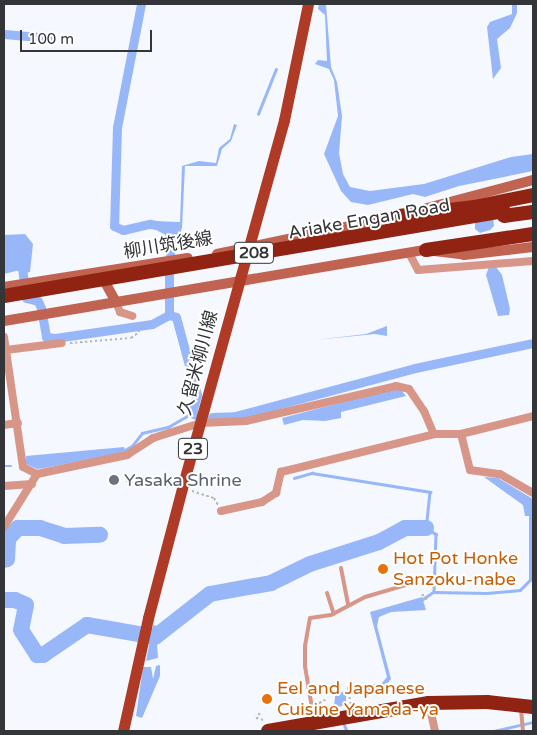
<!DOCTYPE html>
<meta charset="utf-8">
<style>
body{margin:0}
#map{position:relative;width:537px;height:735px;overflow:hidden;background:#f5f8fe;font-family:"Varela Round","Noto Sans JP",sans-serif}
div>[style]{position:absolute}
.water>*{inset:0;background:#98b7f8;transform-origin:0 0}
.stream>*{height:2.5px;margin:-1.25px;padding:0 1.25px;transform-origin:1.25px;border-radius:1.25px;background:#98b7f8}
.canal>*{height:9px;margin:-4.5px;padding:0 4.5px;transform-origin:4.5px;border-radius:4.5px;background:#98b7f8}
.river>*{height:16px;margin:-8px;padding:0 8px;transform-origin:8px;border-radius:8px;background:#98b7f8}
.path>*{height:2px;margin-top:-1px;transform-origin:0;background:repeating-linear-gradient(90deg,#b3b6bb 0 2.5px,transparent 0 5px)}
.lane>*{height:4px;margin:-2px;padding:0 2px;transform-origin:2px;border-radius:2px;background:#d89688}
.street>*{height:8px;margin:-4px;padding:0 4px;transform-origin:4px;border-radius:4px;background:#d89688}
.secondary>*{height:10px;margin:-5px;padding:0 5px;transform-origin:5px;border-radius:5px;background:#c16351}
.primary>*{height:11px;margin:-5.5px;padding:0 5.5px;transform-origin:5.5px;border-radius:5.5px;background:#af3a26}
.highway>*{height:14px;margin:-7px;padding:0 7px;transform-origin:7px;border-radius:7px;background:#902311}
.highway-bridge>*{height:14px;margin:-7px;padding:0 7px;transform-origin:7px;border-radius:7px;background:#902311}
.dots>*{width:14px;height:14px;translate:-50% -50%;box-sizing:border-box;border:2px solid #fff;border-radius:50%}
span{translate:-50% -50%;white-space:nowrap;text-align:center;line-height:1.15;-webkit-text-stroke:4px #fff;paint-order:stroke}
.shield-label span{padding:1px 4px;background:#fff;border:1px solid;border-radius:4px;-webkit-text-stroke-width:0}
.shield-label{font-size:16px;color:#343538;font-weight:700}
.street-label{font-size:18px;color:#343538}
.worship-label{font-size:18px;color:#5b616d}
.left{translate:0 -50%;text-align:left}
.food-label{font-size:18px;color:#c56008}
.frame{position:absolute;inset:0;border:5px solid #343538;pointer-events:none}
.scale{position:absolute;left:20px;top:30px;width:132px;height:22px;box-sizing:border-box;border:2px solid #343538;border-top:0;padding-left:6px;font-size:15px;line-height:18px;white-space:nowrap;color:#343538;-webkit-text-stroke:4px #fff;paint-order:stroke}
</style>
<div id="map">
<div class="water">
<i style="clip-path:polygon(319px 4px,326px 4px,331px 67px,337px 82px,342px 116px,339px 153px,343px 174px,350px 187px,370px 191px,424px 184px,511px 157px,533px 154px,533px 171px,459px 186px,425px 197px,413px 194px,368px 205px,351px 202px,341px 191px,324px 154px,338px 116px,334px 80px,329px 69px,315px 64px,318px 60px,327px 61px,325px 15px,318px 9px)"></i>
<i style="clip-path:polygon(512px 4px,517px 4px,517px 13px,510px 28px,497px 39px,501px 68px,493px 79px,487px 27px,490px 22px,512px 14px)"></i>
<i style="clip-path:polygon(234px 124px,237px 125px,231px 141px,222px 149px,217px 166px,185px 166px,182px 228px,174px 249px,165px 250px,164px 234px,152px 228px,151px 221px,180px 222px,182px 166px,199px 161px,216px 163px,219px 148px,230px 139px)"></i>
<i style="clip-path:polygon(493px 216px,494px 226px,490px 230px,480px 233px,475px 229px,475px 221px)"></i>
<i style="clip-path:polygon(25px 234px,33px 244px,30px 272px,21px 274px,20px 270px,4px 274px,4px 235px)"></i>
<i style="left:165px;top:266px;width:9px;height:22px"></i>
<i style="clip-path:polygon(489px 267px,496px 267px,502px 275px,510px 309px,509px 315px,498px 316px,486px 275px)"></i>
<i style="clip-path:polygon(387px 326px,387px 336px,375px 334px,315px 340px,366px 334px)"></i>
<i style="clip-path:polygon(393px 389px,402px 391px,406px 396px,341px 412px,341px 418px,325px 421px,303px 420px,284px 425px,282px 418px)"></i>
<i style="clip-path:polygon(124px 447px,126px 452px,45px 468px,37px 469px,26px 464px,26px 456px)"></i>
<i style="clip-path:polygon(484px 477px,498px 478px,533px 499px,533px 516px,525px 516px,523px 505px)"></i>
<i style="clip-path:polygon(422px 597px,426px 610px,391px 612px,379px 617px,377px 626px,391px 679px,385px 686px,353px 694px,352px 688px,382px 683px,387px 677px,370px 612px)"></i>
<i style="clip-path:polygon(188px 605px,196px 612px,157px 643px,158px 658px,146px 661px,153px 625px,161px 627px)"></i>
<i style="clip-path:polygon(160px 665px,160px 676px,142px 718px,136px 716px,143px 667px,151px 667px,153px 679px,156px 666px)"></i>
<i style="clip-path:polygon(346px 690px,346px 705px,334px 708px,335px 696px)"></i>
</div>
<div class="stream">
<i style="left:258px;top:114px;width:48px;rotate:-68.2deg"></i>
<i style="left:123px;top:451px;width:10px;rotate:-29deg"></i>
<i style="left:132px;top:446px;width:16px;rotate:-52deg"></i>
<i style="left:142px;top:433px;width:27px;rotate:-13deg"></i>
<i style="left:168px;top:427px;width:28px;rotate:-30deg"></i>
<i style="left:4px;top:466px;width:7px"></i>
<i style="left:294px;top:478px;width:19px;rotate:-16deg"></i>
<i style="left:312px;top:473px;width:120px;rotate:9.1deg"></i>
<i style="left:430px;top:492px;width:36px;rotate:96deg"></i>
<i style="left:426px;top:528px;width:12px;rotate:31deg"></i>
<i style="left:436px;top:534px;width:58px;rotate:92deg"></i>
<i style="left:434px;top:592px;width:14px;rotate:146deg"></i>
<i style="left:434px;top:592px;width:53px;rotate:1.1deg"></i>
<i style="left:487px;top:593px;width:33px;rotate:-5deg"></i>
<i style="left:520px;top:590px;width:14px;rotate:-45deg"></i>
<i style="left:530px;top:580px;width:66px;rotate:-90deg"></i>
<i style="left:344px;top:694px;width:12px;rotate:-14deg"></i>
<i style="left:344px;top:724px;width:8px;rotate:67deg"></i>
<i style="left:494px;top:731px;width:40px;rotate:-13deg"></i>
</div>
<div class="canal">
<i style="left:141px;top:4px;width:125px;rotate:101deg"></i>
<i style="left:117px;top:127px;width:99px;rotate:91.7deg"></i>
<i style="left:114px;top:226px;width:10px;rotate:24deg"></i>
<i style="left:123px;top:230px;width:28px;rotate:-13deg"></i>
<i style="left:150px;top:224px;width:12px;rotate:9deg"></i>
<i style="left:4px;top:34px;width:47px;rotate:4.9deg"></i>
<i style="left:4px;top:257px;width:21px;rotate:31deg"></i>
<i style="left:22px;top:268px;width:30px;rotate:82deg"></i>
<i style="left:26px;top:298px;width:12px;rotate:14deg"></i>
<i style="left:38px;top:301px;width:8px;rotate:67deg"></i>
<i style="left:41px;top:308px;width:29px;rotate:80deg"></i>
<i style="left:46px;top:337px;width:9px;rotate:6deg"></i>
<i style="left:55px;top:338px;width:98px;rotate:-8.2deg"></i>
<i style="left:152px;top:324px;width:19px;rotate:-28deg"></i>
<i style="left:169px;top:315px;width:7px;rotate:16deg"></i>
<i style="left:176px;top:317px;width:81px;rotate:74.9deg"></i>
<i style="left:197px;top:395px;width:19px;rotate:106deg"></i>
<i style="left:192px;top:413px;width:7px;rotate:27deg"></i>
<i style="left:170px;top:267px;width:29px;rotate:-90deg"></i>
<i style="left:169px;top:315px;width:27px;rotate:-90deg"></i>
<i style="left:212px;top:417px;width:23px;rotate:-2deg"></i>
<i style="left:235px;top:416px;width:186px;rotate:-14.9deg"></i>
<i style="left:415px;top:368px;width:121px;rotate:-12deg"></i>
</div>
<div class="river">
<i style="left:4px;top:560px;width:3px;rotate:-18deg"></i>
<i style="left:7px;top:559px;width:20px;rotate:-87deg"></i>
<i style="left:8px;top:539px;width:15px;rotate:-48deg"></i>
<i style="left:18px;top:528px;width:22px"></i>
<i style="left:40px;top:528px;width:25px;rotate:18deg"></i>
<i style="left:64px;top:536px;width:36px;rotate:-2deg"></i>
<i style="left:4px;top:600px;width:11px"></i>
<i style="left:15px;top:600px;width:12px;rotate:24deg"></i>
<i style="left:26px;top:605px;width:25px;rotate:101deg"></i>
<i style="left:21px;top:630px;width:30px;rotate:57deg"></i>
<i style="left:37px;top:655px;width:6px"></i>
<i style="left:43px;top:655px;width:53px;rotate:-34.3deg"></i>
<i style="left:87px;top:625px;width:69px;rotate:10deg"></i>
<i style="left:155px;top:637px;width:70px;rotate:-38deg"></i>
<i style="left:210px;top:594px;width:62px;rotate:-10.2deg"></i>
<i style="left:271px;top:583px;width:43px;rotate:-26deg"></i>
<i style="left:310px;top:564px;width:72px;rotate:-17.7deg"></i>
<i style="left:379px;top:542px;width:30px;rotate:-28deg"></i>
<i style="left:405px;top:528px;width:21px"></i>
</div>
<div class="path">
<i style="left:70px;top:343px;width:61px;rotate:-4.7deg"></i>
<i style="left:131px;top:338px;width:10px;rotate:-37deg"></i>
<i style="left:139px;top:332px;width:10px;rotate:-101deg"></i>
<i style="left:126px;top:481px;width:47px;rotate:7.3deg"></i>
<i style="left:192px;top:491px;width:23px;rotate:18deg"></i>
<i style="left:214px;top:498px;width:8px;rotate:60deg"></i>
<i style="left:422px;top:594px;width:9px;rotate:49deg"></i>
<i style="left:348px;top:687px;width:19px;rotate:81deg"></i>
<i style="left:321px;top:710px;width:7px;rotate:-106deg"></i>
<i style="left:319px;top:703px;width:7px;rotate:-27deg"></i>
<i style="left:260px;top:713px;width:6px;rotate:129deg"></i>
<i style="left:256px;top:718px;width:8px;rotate:14deg"></i>
</div>
<div class="lane">
<i style="left:341px;top:568px;width:38px;rotate:79deg"></i>
<i style="left:327px;top:593px;width:22px;rotate:72deg"></i>
<i style="left:521px;top:709px;width:22px;rotate:85deg"></i>
<i style="left:314px;top:720px;width:55px;rotate:-99.5deg"></i>
<i style="left:305px;top:666px;width:20px;rotate:-90deg"></i>
<i style="left:305px;top:646px;width:28px;rotate:-80deg"></i>
<i style="left:310px;top:618px;width:21px;rotate:-8deg"></i>
<i style="left:331px;top:615px;width:38px;rotate:-28deg"></i>
<i style="left:365px;top:597px;width:43px;rotate:-16.3deg"></i>
</div>
<div class="street">
<i style="left:409px;top:253px;width:19px;rotate:62deg"></i>
<i style="left:418px;top:270px;width:115px;rotate:-4.5deg"></i>
<i style="left:116px;top:302px;width:11px;rotate:68deg"></i>
<i style="left:120px;top:312px;width:13px;rotate:18deg"></i>
<i style="left:4px;top:337px;width:131px;rotate:81.7deg"></i>
<i style="left:23px;top:467px;width:16px;rotate:27deg"></i>
<i style="left:37px;top:474px;width:92px;rotate:-11.9deg"></i>
<i style="left:127px;top:455px;width:31px;rotate:-33deg"></i>
<i style="left:153px;top:438px;width:50px;rotate:-17.4deg"></i>
<i style="left:201px;top:423px;width:45px;rotate:-2.5deg"></i>
<i style="left:246px;top:421px;width:154px;rotate:-13.1deg"></i>
<i style="left:396px;top:386px;width:13px;rotate:13deg"></i>
<i style="left:409px;top:389px;width:27px;rotate:56deg"></i>
<i style="left:424px;top:411px;width:25px;rotate:67deg"></i>
<i style="left:6px;top:350px;width:56px;rotate:-7.1deg"></i>
<i style="left:4px;top:425px;width:14px;rotate:-8deg"></i>
<i style="left:461px;top:434px;width:37px;rotate:76deg"></i>
<i style="left:470px;top:470px;width:30px;rotate:8deg"></i>
<i style="left:500px;top:474px;width:38px;rotate:30deg"></i>
<i style="left:4px;top:486px;width:28px;rotate:-4deg"></i>
<i style="left:221px;top:511px;width:42px;rotate:-12.4deg"></i>
<i style="left:262px;top:502px;width:17px;rotate:-33deg"></i>
<i style="left:276px;top:493px;width:22px;rotate:-77deg"></i>
<i style="left:281px;top:472px;width:158px;rotate:-13.9deg"></i>
<i style="left:434px;top:434px;width:27px"></i>
<i style="left:461px;top:434px;width:74px;rotate:-14deg"></i>
<i style="left:4px;top:527px;width:62px;rotate:-58.1deg"></i>
<i style="left:429px;top:703px;width:29px;rotate:78deg"></i>
</div>
<div class="secondary">
<i style="left:427px;top:208px;width:110px;rotate:-14.8deg"></i>
<i style="left:217px;top:254px;width:193px;rotate:-11.9deg"></i>
<i style="left:101px;top:275px;width:31px;rotate:61deg"></i>
<i style="left:4px;top:287px;width:186px;rotate:-9deg"></i>
<i style="left:4px;top:321px;width:428px;rotate:-9.6deg"></i>
<i style="left:426px;top:250px;width:38px;rotate:7deg"></i>
<i style="left:464px;top:255px;width:69px;rotate:-6.6deg"></i>
</div>
<div class="primary">
<i style="left:123px;top:731px;width:116px;rotate:-77.5deg"></i>
<i style="left:148px;top:618px;width:134px;rotate:-75.3deg"></i>
<i style="left:182px;top:488px;width:382px;rotate:-74.5deg"></i>
<i style="left:284px;top:120px;width:118px;rotate:-78.3deg"></i>
</div>
<div class="highway">
<i style="left:399px;top:216px;width:76px;rotate:-6.8deg"></i>
<i style="left:474px;top:207px;width:60px;rotate:-11.5deg"></i>
<i style="left:504px;top:216px;width:29px;rotate:-8deg"></i>
<i style="left:426px;top:250px;width:108px;rotate:-8.5deg"></i>
<i style="left:268px;top:731px;width:163px;rotate:-9.9deg"></i>
<i style="left:429px;top:703px;width:58px;rotate:-1deg"></i>
<i style="left:487px;top:702px;width:46px;rotate:6.2deg"></i>
</div>
<div class="highway-bridge">
<i style="left:4px;top:296px;width:507px;rotate:-9.65deg"></i>
</div>
<div class="dots">
<i style="left:114px;top:480px;background:#6b7280"></i>
<i style="left:383px;top:569px;background:#e8710a"></i>
<i style="left:267px;top:699px;background:#e8710a"></i>
</div>
<div class="shield-label">
<span style="left:254px;top:253px">208</span>
<span style="left:193px;top:449px">23</span>
</div>
<div class="street-label">
<span style="left:369px;top:219px;rotate:-10deg">Ariake Engan Road</span>
<span style="left:168px;top:245px;rotate:-9deg">柳川筑後線</span>
<span style="left:198px;top:363px;rotate:-75deg">久留米柳川線</span>
</div>
<div class="worship-label">
<span class="left" style="left:124px;top:480px">Yasaka Shrine</span>
</div>
<div class="food-label">
<span class="left" style="left:393px;top:569px">Hot Pot Honke<br>Sanzoku-nabe</span>
<span class="left" style="left:277px;top:699px">Eel and Japanese<br>Cuisine Yamada-ya</span>
</div>
<div class="frame"></div>
<div class="scale">100 m</div>
</div>
